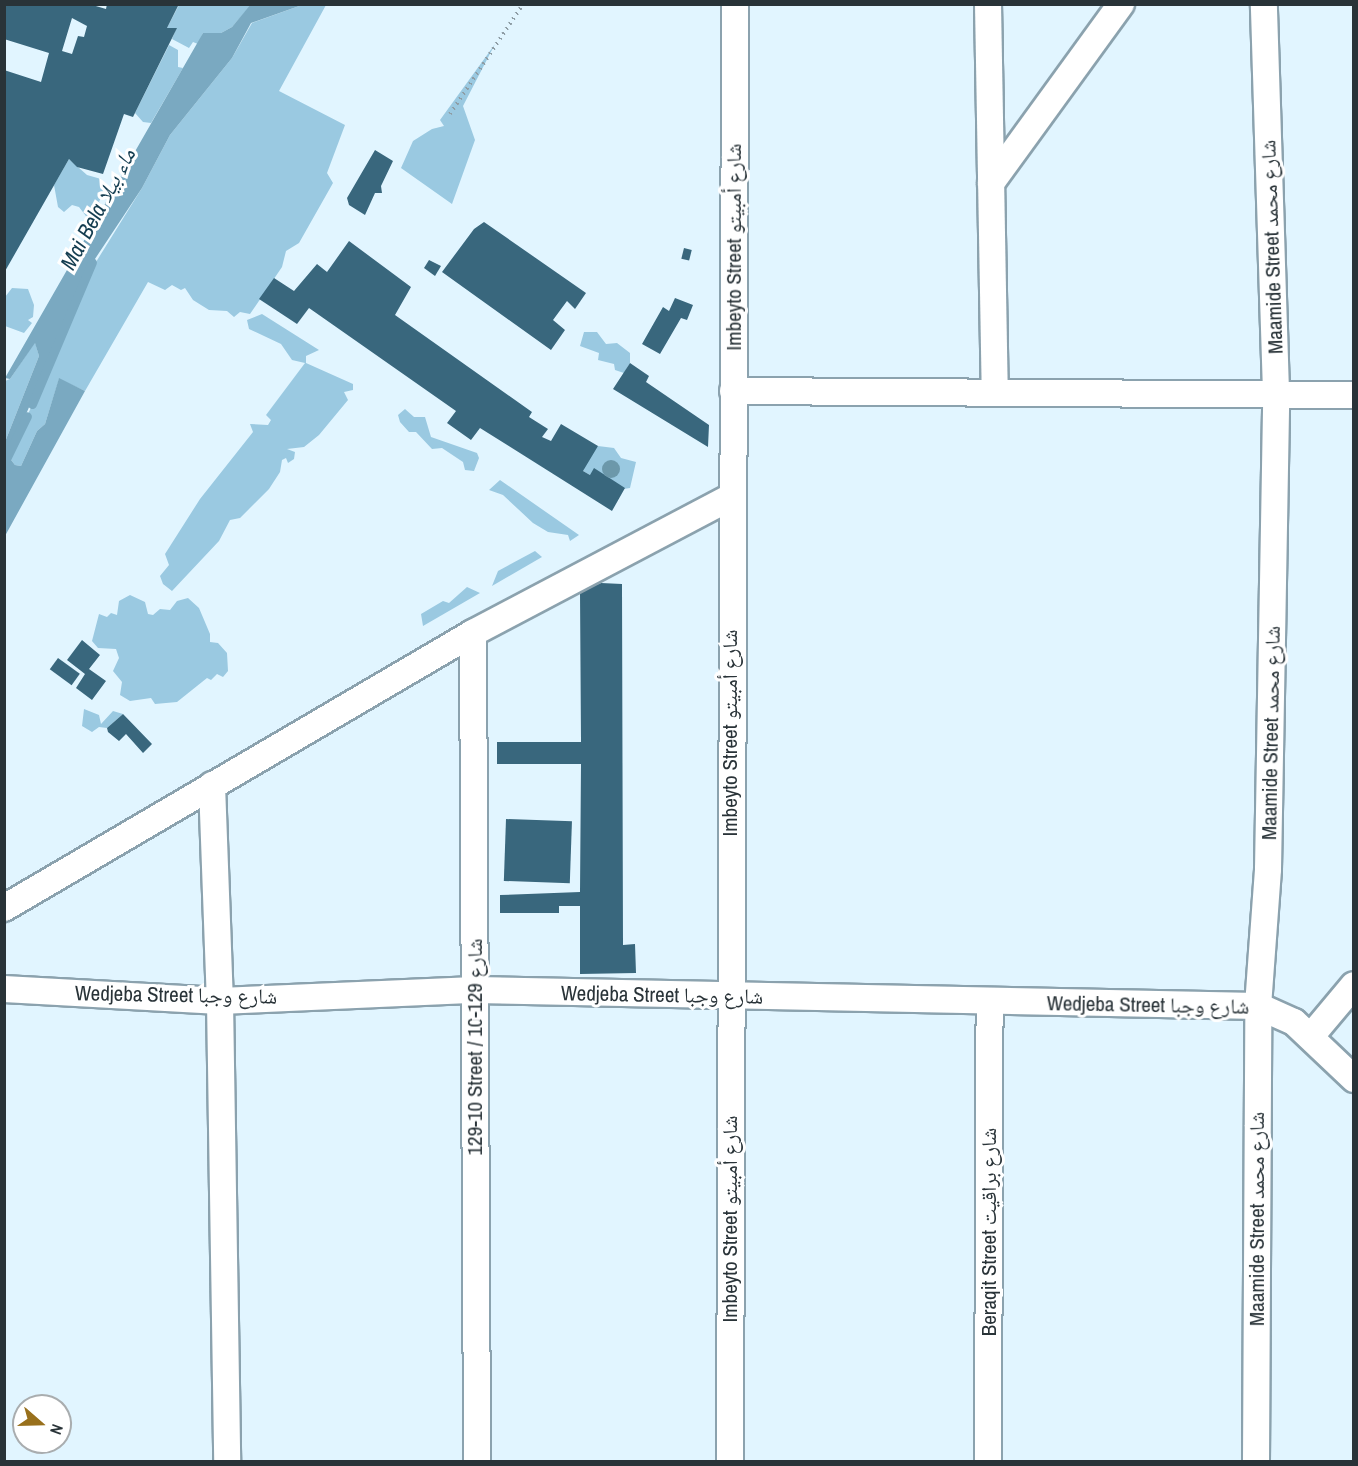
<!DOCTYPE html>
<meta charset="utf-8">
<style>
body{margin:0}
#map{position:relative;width:1358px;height:1466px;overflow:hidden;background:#e1f5ff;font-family:"Archivo Narrow","Noto Naskh Arabic",sans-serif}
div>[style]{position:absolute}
.green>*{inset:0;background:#9ac9e1}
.water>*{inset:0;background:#7aa9c1}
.stream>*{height:9px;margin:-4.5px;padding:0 4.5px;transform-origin:4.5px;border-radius:4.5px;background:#7aa9c1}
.building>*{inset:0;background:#39677d;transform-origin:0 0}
.path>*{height:4px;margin-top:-2px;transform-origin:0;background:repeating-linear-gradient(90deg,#8e9da5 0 1.5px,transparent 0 6px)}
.roads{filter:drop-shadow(2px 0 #8ba2ae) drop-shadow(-2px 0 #8ba2ae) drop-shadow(0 2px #8ba2ae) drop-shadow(0 -2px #8ba2ae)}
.minor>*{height:26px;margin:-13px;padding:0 13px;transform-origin:13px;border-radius:13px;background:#fff}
.trees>*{width:18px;height:18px;margin:-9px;border-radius:50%;background:#6c98aa}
span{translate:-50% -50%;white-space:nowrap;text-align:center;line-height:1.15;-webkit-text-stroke:6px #fff;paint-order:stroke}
.street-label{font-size:21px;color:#293338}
.water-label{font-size:22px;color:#143d50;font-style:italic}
.frame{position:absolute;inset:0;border:6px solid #293338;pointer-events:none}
.north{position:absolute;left:12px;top:1394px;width:60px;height:60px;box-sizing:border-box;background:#fff;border:2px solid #a9adaf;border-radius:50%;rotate:110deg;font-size:16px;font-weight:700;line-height:24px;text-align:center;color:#293338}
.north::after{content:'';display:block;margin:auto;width:21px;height:27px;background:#98701c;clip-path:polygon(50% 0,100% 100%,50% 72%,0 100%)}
</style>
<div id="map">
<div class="green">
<i style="clip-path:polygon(179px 5px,251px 5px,232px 27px,221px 33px,203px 33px,198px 44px,193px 42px,189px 48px,172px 39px,176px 29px,167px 28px)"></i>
<i style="clip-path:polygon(302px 5px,326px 5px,279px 91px,345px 125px,327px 173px,333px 183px,299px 243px,286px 251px,282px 267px,250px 314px,240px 312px,234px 317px,227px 311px,209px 310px,193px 300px,185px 288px,181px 290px,172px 285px,165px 290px,148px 282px,85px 391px,59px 379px,45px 424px,37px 431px,21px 466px,15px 465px,8px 456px,47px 374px,73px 299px,142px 188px,170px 135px,232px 58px,252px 23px)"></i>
<i style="clip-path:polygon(495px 44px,463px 106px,475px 140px,452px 204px,401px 168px,413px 141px,432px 129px,444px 126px,440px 120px)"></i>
<i style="clip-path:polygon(169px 45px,178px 50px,178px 67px,183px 68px,151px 123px,143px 122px,135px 113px)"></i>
<i style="clip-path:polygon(69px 159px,87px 175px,101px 179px,104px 190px,99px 202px,103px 206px,92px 224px,79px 207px,72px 205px,64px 212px,58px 207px,54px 185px)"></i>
<i style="clip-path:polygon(12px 288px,28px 289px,34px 305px,33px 317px,28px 320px,32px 323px,24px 333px,5px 326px,5px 297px)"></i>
<i style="clip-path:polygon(262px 314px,319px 350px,306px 356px,306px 363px,353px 384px,353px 390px,344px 392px,348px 400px,319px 435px,304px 447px,287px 449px,295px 452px,294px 459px,288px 463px,286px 458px,282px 460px,280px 472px,269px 489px,240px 518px,230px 520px,219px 541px,172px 591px,163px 584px,160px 576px,169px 565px,165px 554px,200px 499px,253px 432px,250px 424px,268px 425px,271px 420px,266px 415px,305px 363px,292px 360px,281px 344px,249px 329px,247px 320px)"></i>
<i style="clip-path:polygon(584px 332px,597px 332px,606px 344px,617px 343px,630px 353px,630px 363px,624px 373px,615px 370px,614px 364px,598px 360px,599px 353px,580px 346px)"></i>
<i style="clip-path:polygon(35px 342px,39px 356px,5px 442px,5px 381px,10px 379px)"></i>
<i style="clip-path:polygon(405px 409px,414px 417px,425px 417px,431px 437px,477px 453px,479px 458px,474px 471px,465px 470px,463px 462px,442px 448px,432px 449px,416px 432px,409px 432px,400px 422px,398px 415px)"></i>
<i style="clip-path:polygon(598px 446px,614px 448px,621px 458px,636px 462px,630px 488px,617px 490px,583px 471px,590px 449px)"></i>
<i style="clip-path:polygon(500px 480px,579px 535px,570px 541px,568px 535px,548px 532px,533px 523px,503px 495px,489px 490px)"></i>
<i style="clip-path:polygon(535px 551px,542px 557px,492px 586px,498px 571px)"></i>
<i style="clip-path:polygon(467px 587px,480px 593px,423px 626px,421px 614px,443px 601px,449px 603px)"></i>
<i style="clip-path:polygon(130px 595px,145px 602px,148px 614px,153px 615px,160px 609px,170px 610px,177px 601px,188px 598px,199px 608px,210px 634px,210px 642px,218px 643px,227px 653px,228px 671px,223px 677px,217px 674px,211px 680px,207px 678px,177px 702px,155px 704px,151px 698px,130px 701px,120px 695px,122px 682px,113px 671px,119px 658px,116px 649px,98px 648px,92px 641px,99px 614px,107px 617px,111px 613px,117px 615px,119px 601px)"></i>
<i style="clip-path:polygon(84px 709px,99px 715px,101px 724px,113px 711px,123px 714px,107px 728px,99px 727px,92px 732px,82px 726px)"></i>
</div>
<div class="water">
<i style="clip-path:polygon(251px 4px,302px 5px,251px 23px,232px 58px,170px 135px,142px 188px,89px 268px,8px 456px,15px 465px,21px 466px,37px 431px,45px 424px,59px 378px,85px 391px,5px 536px,5px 442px,39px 356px,35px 343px,10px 379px,5px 378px,203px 33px,221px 33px,232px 27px)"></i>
</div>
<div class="stream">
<i style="left:32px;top:404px;width:154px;rotate:-67.1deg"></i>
<i style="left:4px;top:463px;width:52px;rotate:-63.9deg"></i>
</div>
<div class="building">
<i style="clip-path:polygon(evenodd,4px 4px,89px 4px,106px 9px,107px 4px,179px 4px,167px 28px,177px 28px,133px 117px,124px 114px,103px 174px,77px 167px,69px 159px,4px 273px,4px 70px,41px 82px,49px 53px,4px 39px,4px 4px,72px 18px,87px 26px,84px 37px,78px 36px,72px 54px,62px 51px,72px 18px)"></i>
<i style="clip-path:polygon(375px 150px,393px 161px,381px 186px,382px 193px,375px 193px,365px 215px,349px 205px,347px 198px)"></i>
<i style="clip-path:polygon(484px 222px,586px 293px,575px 309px,567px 301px,553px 320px,565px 330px,551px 350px,442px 272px,474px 229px)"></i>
<i style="clip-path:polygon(349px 241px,411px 287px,395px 315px,532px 412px,529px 417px,548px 429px,542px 437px,551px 441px,561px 424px,598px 446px,583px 471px,590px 475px,594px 468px,625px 488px,612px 511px,480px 428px,471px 440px,447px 423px,456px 411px,309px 308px,297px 324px,259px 299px,274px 278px,294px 291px,317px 264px,327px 272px)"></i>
<i style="left:684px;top:248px;width:8px;height:11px;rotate:14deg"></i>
<i style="clip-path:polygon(429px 260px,441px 266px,435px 276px,424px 268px)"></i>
<i style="clip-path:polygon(675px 298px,693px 305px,687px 320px,681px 318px,660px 354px,642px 344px,663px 307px,669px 311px)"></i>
<i style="clip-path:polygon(630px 363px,649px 376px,646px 382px,709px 425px,708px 447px,613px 389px)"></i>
<i style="clip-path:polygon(601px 583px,622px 584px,623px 945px,635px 944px,636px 973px,580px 974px,580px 906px,559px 906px,559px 913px,500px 913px,500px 895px,580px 892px,581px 764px,497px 764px,497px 742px,581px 742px,580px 592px)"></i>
<i style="clip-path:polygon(82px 640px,100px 655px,89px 669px,106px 681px,92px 700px,76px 688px,85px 674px,67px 660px)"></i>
<i style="left:58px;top:658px;width:27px;height:14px;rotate:36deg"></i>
<i style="clip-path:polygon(123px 714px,152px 744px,143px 753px,126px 734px,119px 741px,108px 732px,107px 728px)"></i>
<i style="left:506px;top:819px;width:66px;height:62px;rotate:2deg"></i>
</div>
<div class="path">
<i style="left:450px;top:114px;width:132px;rotate:-56.4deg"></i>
</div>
<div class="roads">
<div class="minor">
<i style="left:988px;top:4px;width:387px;rotate:89deg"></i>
<i style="left:991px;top:183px;width:221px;rotate:-54deg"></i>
<i style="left:733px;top:391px;width:621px;rotate:0.37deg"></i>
<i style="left:473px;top:633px;width:829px;rotate:89.72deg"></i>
<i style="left:212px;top:785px;width:216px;rotate:87.9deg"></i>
<i style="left:220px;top:1001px;width:461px;rotate:89.1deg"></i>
<i style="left:4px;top:908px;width:544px;rotate:-30.39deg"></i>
<i style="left:473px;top:633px;width:292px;rotate:-27.8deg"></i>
<i style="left:4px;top:989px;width:216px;rotate:3.2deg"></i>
<i style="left:220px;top:1001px;width:255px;rotate:-2.5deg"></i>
<i style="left:475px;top:990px;width:783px;rotate:1.17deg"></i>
<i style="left:1258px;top:1006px;width:39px;rotate:24deg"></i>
<i style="left:1294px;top:1022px;width:83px;rotate:43.5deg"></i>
<i style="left:1312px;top:1035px;width:65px;rotate:-50deg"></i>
<i style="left:730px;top:1462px;width:1458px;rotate:-89.8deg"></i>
<i style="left:988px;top:1462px;width:460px;rotate:-89.8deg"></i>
<i style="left:1256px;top:1462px;width:456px;rotate:-89.7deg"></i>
<i style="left:1258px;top:1006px;width:137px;rotate:-85.8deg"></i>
<i style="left:1268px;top:869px;width:477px;rotate:-89deg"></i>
<i style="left:1276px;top:392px;width:388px;rotate:-91.8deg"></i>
</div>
</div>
<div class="trees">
<i style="left:611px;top:469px"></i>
</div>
<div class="street-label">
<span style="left:734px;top:247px;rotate:-90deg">Imbeyto Street شارع أمبيتو</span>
<span style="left:1272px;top:247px;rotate:-92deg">Maamide Street شارع محمد</span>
<span style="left:730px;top:733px;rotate:-90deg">Imbeyto Street شارع أمبيتو</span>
<span style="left:1271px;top:733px;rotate:-89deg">Maamide Street شارع محمد</span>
<span style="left:176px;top:995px;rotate:1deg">Wedjeba Street شارع وجبا</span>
<span style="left:662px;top:995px;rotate:1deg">Wedjeba Street شارع وجبا</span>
<span style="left:1148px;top:1005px;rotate:1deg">Wedjeba Street شارع وجبا</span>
<span style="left:475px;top:1047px;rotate:-90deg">129-10 Street / شارع 129-10</span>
<span style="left:730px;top:1219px;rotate:-90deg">Imbeyto Street شارع أمبيتو</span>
<span style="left:1257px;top:1219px;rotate:-90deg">Maamide Street شارع محمد</span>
<span style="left:989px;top:1232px;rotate:-90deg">Beraqit Street شارع براقيت</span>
</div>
<div class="water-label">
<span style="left:98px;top:209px;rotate:-62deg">Mai Bela ماء بيلا</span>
</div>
<div class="frame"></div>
<div class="north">N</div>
</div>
